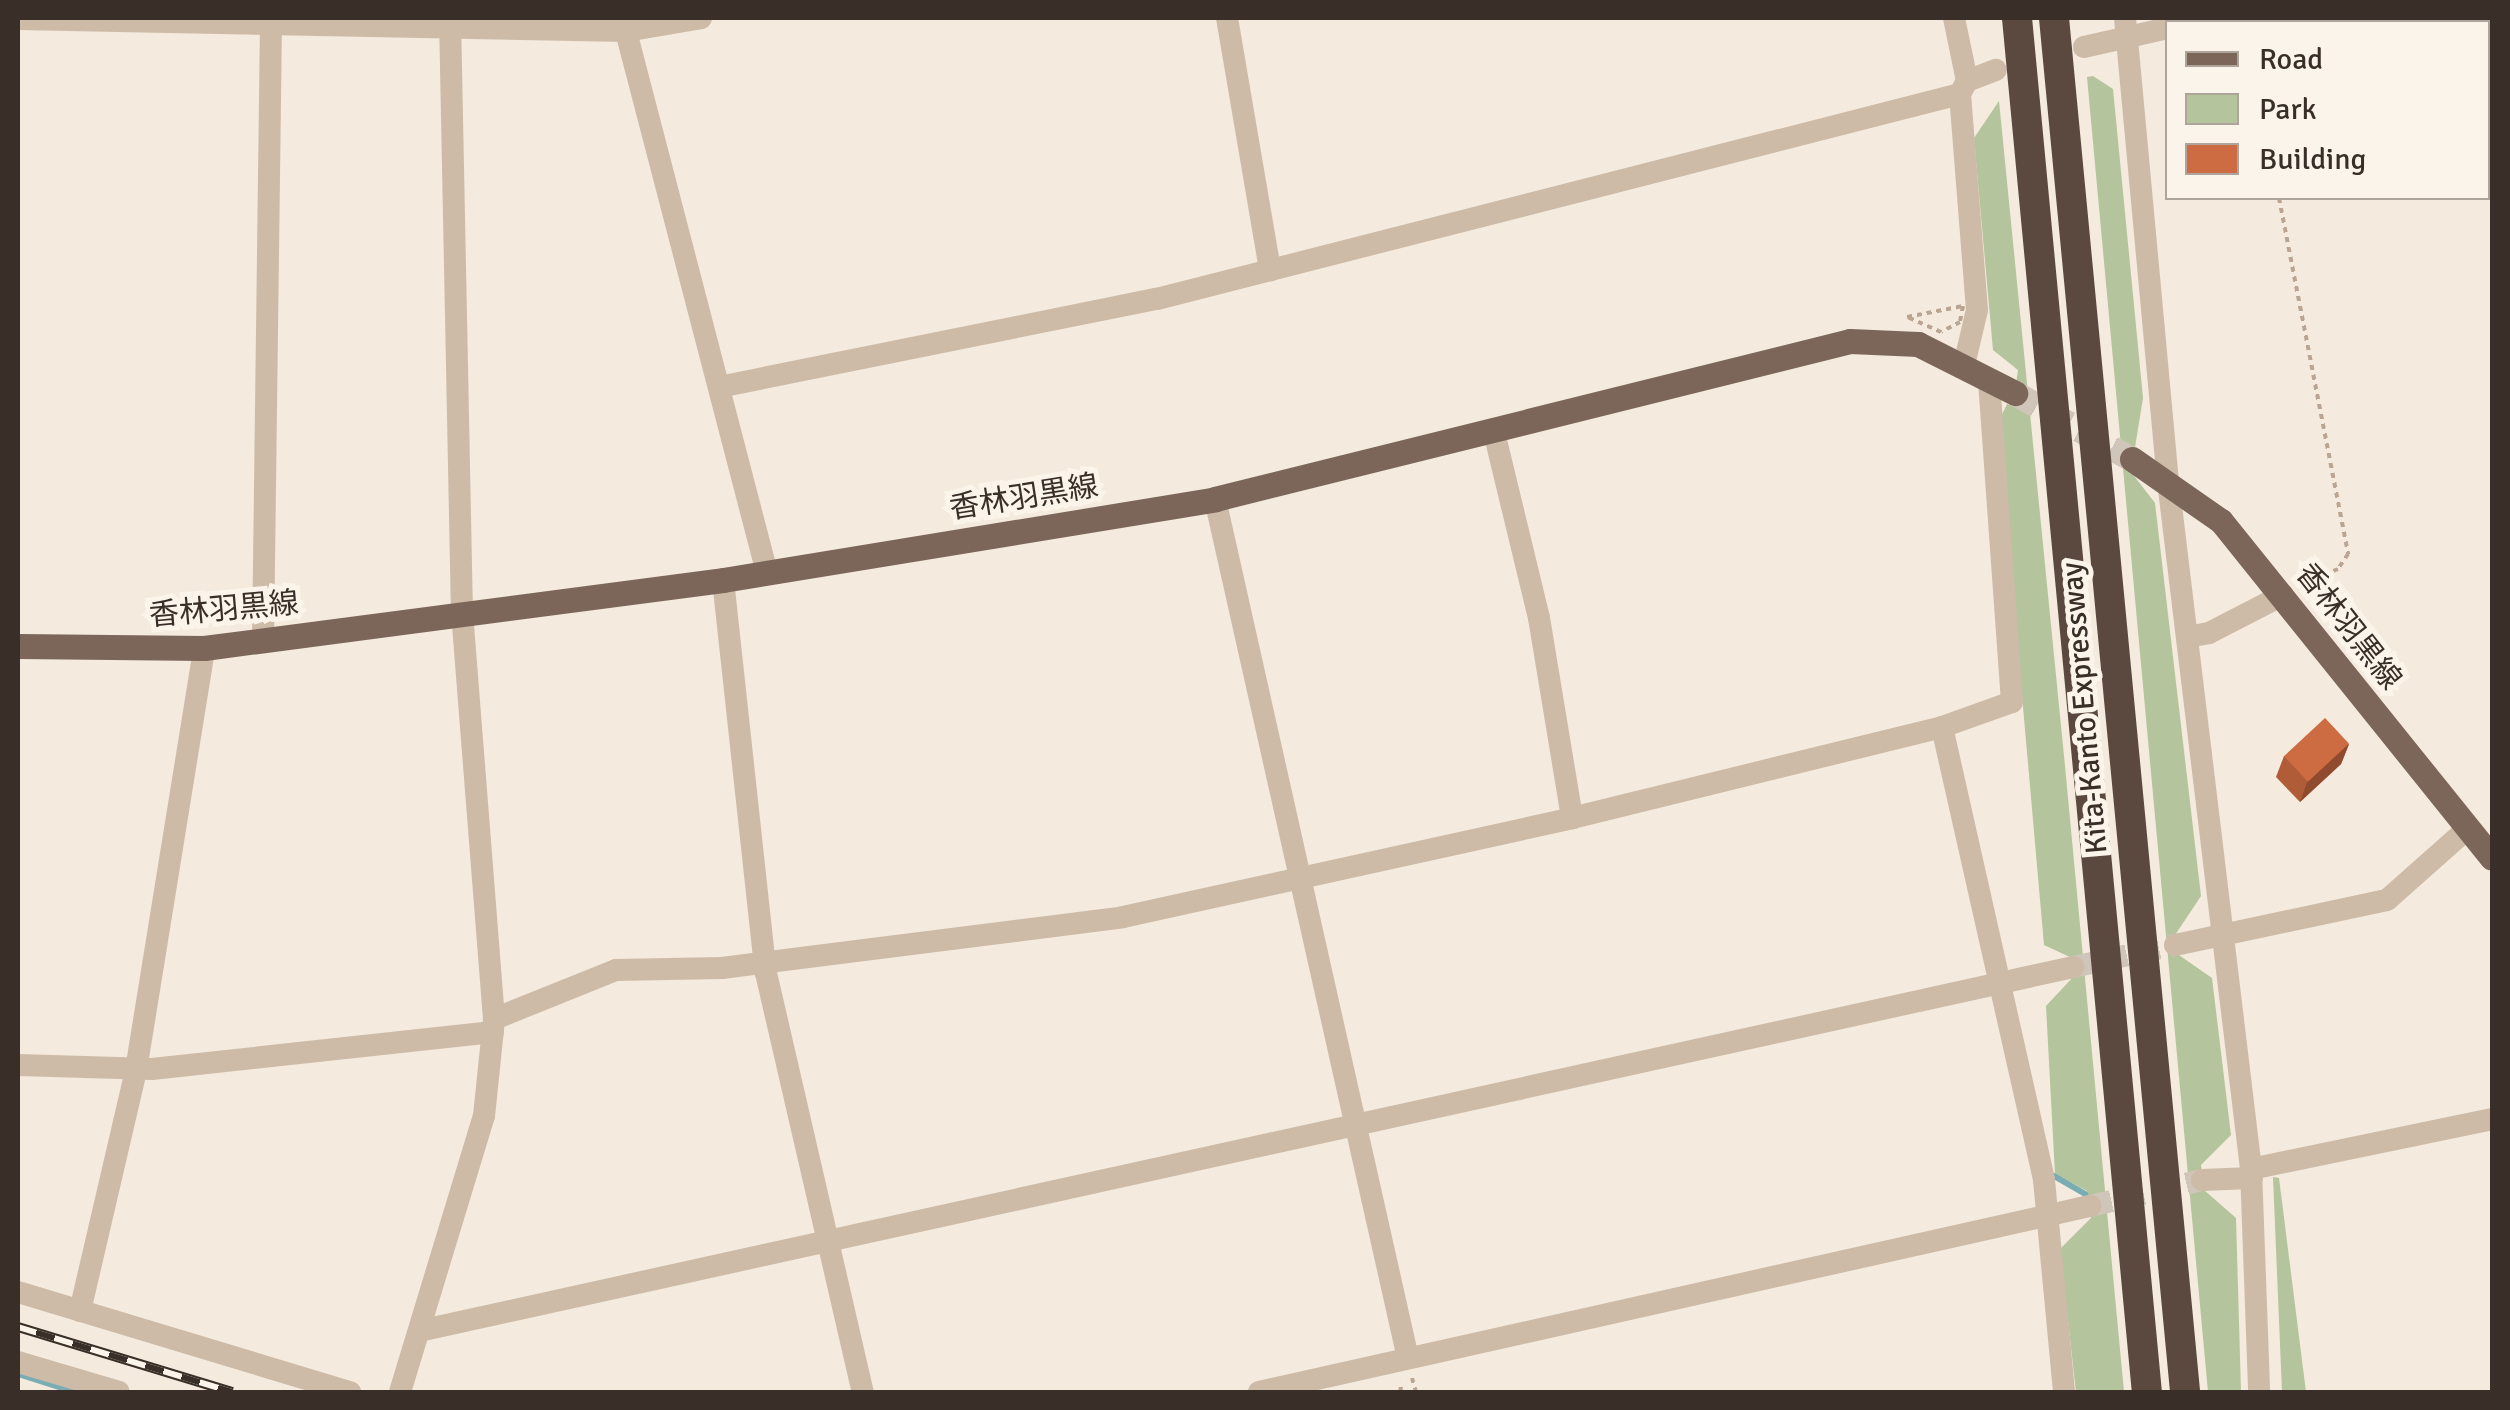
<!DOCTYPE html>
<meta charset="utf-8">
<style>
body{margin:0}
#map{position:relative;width:2510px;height:1410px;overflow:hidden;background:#f4eadd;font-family:Signika,"Noto Sans JP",sans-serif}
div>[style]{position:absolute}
.green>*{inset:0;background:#b4c49c}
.stream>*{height:6px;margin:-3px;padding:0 3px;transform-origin:3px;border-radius:3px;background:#7aadb3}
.minor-tunnel>*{height:22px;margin-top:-11px;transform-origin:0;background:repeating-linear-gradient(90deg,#cfc5b9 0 22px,transparent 0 33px)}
.major-tunnel>*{height:25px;margin-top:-12.5px;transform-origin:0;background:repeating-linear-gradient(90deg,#cfc5b9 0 25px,transparent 0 37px)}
.path>*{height:4px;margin-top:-2px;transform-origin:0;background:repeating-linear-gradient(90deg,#b9a592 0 5px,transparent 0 10px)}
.minor>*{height:22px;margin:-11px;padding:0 11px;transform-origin:11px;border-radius:11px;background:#cdbba8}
.major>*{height:25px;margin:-12.5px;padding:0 12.5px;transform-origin:12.5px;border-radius:12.5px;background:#7c6659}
.highway>*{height:30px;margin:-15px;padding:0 15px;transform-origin:15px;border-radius:15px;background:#5b493f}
.rail>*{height:10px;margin-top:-5px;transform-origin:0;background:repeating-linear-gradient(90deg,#fbf4ea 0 19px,#392f28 0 38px);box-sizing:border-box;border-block:2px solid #392f28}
.wall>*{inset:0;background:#b05c39}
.shaded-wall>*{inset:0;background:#904b2e}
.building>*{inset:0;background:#cd6b42;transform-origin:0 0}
span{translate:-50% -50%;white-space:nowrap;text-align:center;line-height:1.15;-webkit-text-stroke:10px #fbf4ea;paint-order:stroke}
.street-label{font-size:30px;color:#392f28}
.frame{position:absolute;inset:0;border:20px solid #392f28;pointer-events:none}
.legend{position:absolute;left:2165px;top:20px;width:325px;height:180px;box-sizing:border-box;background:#fbf4ea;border:2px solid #ada59c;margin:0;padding:12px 18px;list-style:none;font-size:30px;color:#392f28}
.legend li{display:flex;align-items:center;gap:20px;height:50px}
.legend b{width:50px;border:2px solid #ada59c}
</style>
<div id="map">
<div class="green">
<i style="clip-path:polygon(2093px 76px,2113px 89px,2143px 398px,2131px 472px,2155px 503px,2201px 896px,2175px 935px,2176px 953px,2212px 978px,2231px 1135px,2201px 1165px,2204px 1190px,2236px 1218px,2241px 1392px,2208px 1392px,2087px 77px)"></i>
<i style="clip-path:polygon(1999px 101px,2065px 766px,2124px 1392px,2076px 1392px,2060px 1249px,2091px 1218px,2087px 1191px,2055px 1174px,2046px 1006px,2074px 976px,2072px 958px,2044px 945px,1998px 423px,2007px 404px,2013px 406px,2018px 370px,1993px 350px,1974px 138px)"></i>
<i style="clip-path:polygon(2273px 1177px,2279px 1178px,2306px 1392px,2282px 1392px)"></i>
</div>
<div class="stream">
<i style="left:2054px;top:1176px;width:36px;rotate:30deg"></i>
<i style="left:18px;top:1374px;width:60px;rotate:17.5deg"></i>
</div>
<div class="minor-tunnel">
<i style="left:2073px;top:967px;width:104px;rotate:-12.2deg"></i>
<i style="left:2090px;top:1206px;width:115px;rotate:-13.1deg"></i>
</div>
<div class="major-tunnel">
<i style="left:2015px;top:393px;width:134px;rotate:29.4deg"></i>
</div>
<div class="path">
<i style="left:2279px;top:198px;width:363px;rotate:79deg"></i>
<i style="left:2348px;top:554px;width:18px;rotate:124deg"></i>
<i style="left:2338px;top:569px;width:42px;rotate:157.7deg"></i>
<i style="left:1963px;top:306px;width:16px;rotate:101deg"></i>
<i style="left:1960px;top:322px;width:21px;rotate:152deg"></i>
<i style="left:1941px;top:332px;width:37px;rotate:-156deg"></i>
<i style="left:1907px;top:317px;width:57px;rotate:-11.1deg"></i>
<i style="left:1412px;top:1378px;width:15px;rotate:74deg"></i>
<i style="left:1400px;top:1392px;width:10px;rotate:-79deg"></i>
</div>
<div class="minor">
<i style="left:1227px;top:18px;width:256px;rotate:80.3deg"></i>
<i style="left:1954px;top:18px;width:64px;rotate:78.3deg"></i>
<i style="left:2125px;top:18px;width:465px;rotate:84.7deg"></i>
<i style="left:2168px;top:481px;width:693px;rotate:83.12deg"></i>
<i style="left:2251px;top:1169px;width:223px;rotate:87.9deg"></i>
<i style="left:2240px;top:18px;width:4px;rotate:76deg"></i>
<i style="left:2482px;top:18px;width:4px;rotate:76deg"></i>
<i style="left:18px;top:19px;width:608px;rotate:1.13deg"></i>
<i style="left:626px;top:31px;width:76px;rotate:-9.8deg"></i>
<i style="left:623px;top:20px;width:571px;rotate:75.4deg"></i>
<i style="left:2191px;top:22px;width:21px;rotate:-11deg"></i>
<i style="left:2084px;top:47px;width:86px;rotate:-12.7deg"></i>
<i style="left:2488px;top:63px;width:43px;rotate:84.7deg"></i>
<i style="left:1964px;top:365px;width:57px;rotate:-76.7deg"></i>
<i style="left:1977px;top:310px;width:217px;rotate:-94.5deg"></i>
<i style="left:1960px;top:94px;width:15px;rotate:-62deg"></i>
<i style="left:1967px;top:81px;width:31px;rotate:-21deg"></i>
<i style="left:719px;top:387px;width:447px;rotate:-11.4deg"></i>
<i style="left:1157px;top:299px;width:829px;rotate:-14.32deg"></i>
<i style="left:1494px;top:432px;width:191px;rotate:76.4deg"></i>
<i style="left:1539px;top:618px;width:203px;rotate:80.6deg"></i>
<i style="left:1215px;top:499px;width:880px;rotate:77.34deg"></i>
<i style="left:723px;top:580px;width:395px;rotate:83.8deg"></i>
<i style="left:766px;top:973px;width:430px;rotate:77deg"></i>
<i style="left:2187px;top:637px;width:22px;rotate:-10deg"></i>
<i style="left:2209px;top:633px;width:83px;rotate:-27.2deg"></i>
<i style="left:263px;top:641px;width:623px;rotate:-89.26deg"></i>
<i style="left:1942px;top:727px;width:464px;rotate:77.3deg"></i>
<i style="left:2044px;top:1180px;width:213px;rotate:84.6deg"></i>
<i style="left:2175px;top:945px;width:217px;rotate:-12deg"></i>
<i style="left:2387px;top:900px;width:107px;rotate:-41.6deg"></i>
<i style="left:494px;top:1019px;width:131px;rotate:-21.9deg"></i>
<i style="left:616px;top:970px;width:106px;rotate:-1.1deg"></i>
<i style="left:722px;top:968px;width:404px;rotate:-7.2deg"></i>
<i style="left:1123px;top:917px;width:460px;rotate:-12.4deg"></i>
<i style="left:1572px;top:818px;width:381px;rotate:-13.8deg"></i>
<i style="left:1942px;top:727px;width:74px;rotate:-19.7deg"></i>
<i style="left:2012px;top:702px;width:324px;rotate:-94.1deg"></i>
<i style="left:18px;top:1065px;width:134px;rotate:1.7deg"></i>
<i style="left:152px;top:1069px;width:343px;rotate:-6.2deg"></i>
<i style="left:2251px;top:1169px;width:246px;rotate:-11.7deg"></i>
<i style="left:2202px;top:1180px;width:50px;rotate:-2.3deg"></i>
<i style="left:18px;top:1292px;width:347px;rotate:16.8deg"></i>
<i style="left:80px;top:1311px;width:247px;rotate:-76.9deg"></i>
<i style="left:136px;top:1070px;width:427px;rotate:-80.8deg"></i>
<i style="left:419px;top:1331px;width:1694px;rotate:-12.41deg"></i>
<i style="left:18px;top:1362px;width:105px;rotate:16.5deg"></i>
<i style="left:400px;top:1392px;width:288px;rotate:-73.1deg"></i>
<i style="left:484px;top:1116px;width:98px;rotate:-84.1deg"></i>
<i style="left:494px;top:1019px;width:405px;rotate:-94.5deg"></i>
<i style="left:462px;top:615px;width:597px;rotate:-91.15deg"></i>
<i style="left:1259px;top:1392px;width:852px;rotate:-12.62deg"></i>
</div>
<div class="major">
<i style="left:2132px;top:459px;width:108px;rotate:34.9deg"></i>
<i style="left:2221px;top:521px;width:432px;rotate:51.2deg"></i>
<i style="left:18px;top:646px;width:186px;rotate:0.6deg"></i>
<i style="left:204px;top:648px;width:523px;rotate:-7.46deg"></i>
<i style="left:723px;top:580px;width:499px;rotate:-9.3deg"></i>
<i style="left:1215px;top:499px;width:654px;rotate:-13.97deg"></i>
<i style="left:1850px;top:341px;width:68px;rotate:2.5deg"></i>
<i style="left:1918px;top:344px;width:109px;rotate:26.8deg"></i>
</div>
<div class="highway">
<i style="left:2017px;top:18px;width:1380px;rotate:84.6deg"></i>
<i style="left:2054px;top:18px;width:1380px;rotate:84.55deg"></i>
</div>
<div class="rail">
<i style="left:18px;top:1327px;width:224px;rotate:16.9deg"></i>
</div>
<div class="wall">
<i style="clip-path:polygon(2349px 744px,2341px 764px,2300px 802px,2276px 777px,2284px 756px)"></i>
</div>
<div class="shaded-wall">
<i style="clip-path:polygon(2349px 744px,2341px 764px,2300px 802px,2307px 782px)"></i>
</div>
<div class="building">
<i style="left:2325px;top:718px;width:35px;height:56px;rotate:47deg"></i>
</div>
<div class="street-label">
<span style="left:1024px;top:498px;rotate:-9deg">香林羽黒線</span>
<span style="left:224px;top:610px;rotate:-5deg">香林羽黒線</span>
<span style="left:2348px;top:627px;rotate:52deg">香林羽黒線</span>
<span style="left:2085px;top:708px;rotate:-95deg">Kita-Kanto Expressway</span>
</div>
<div class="frame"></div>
<ul class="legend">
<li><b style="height:12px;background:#7c6659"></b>Road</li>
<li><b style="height:28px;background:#b4c49c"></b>Park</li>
<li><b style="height:28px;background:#cd6b42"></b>Building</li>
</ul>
</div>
